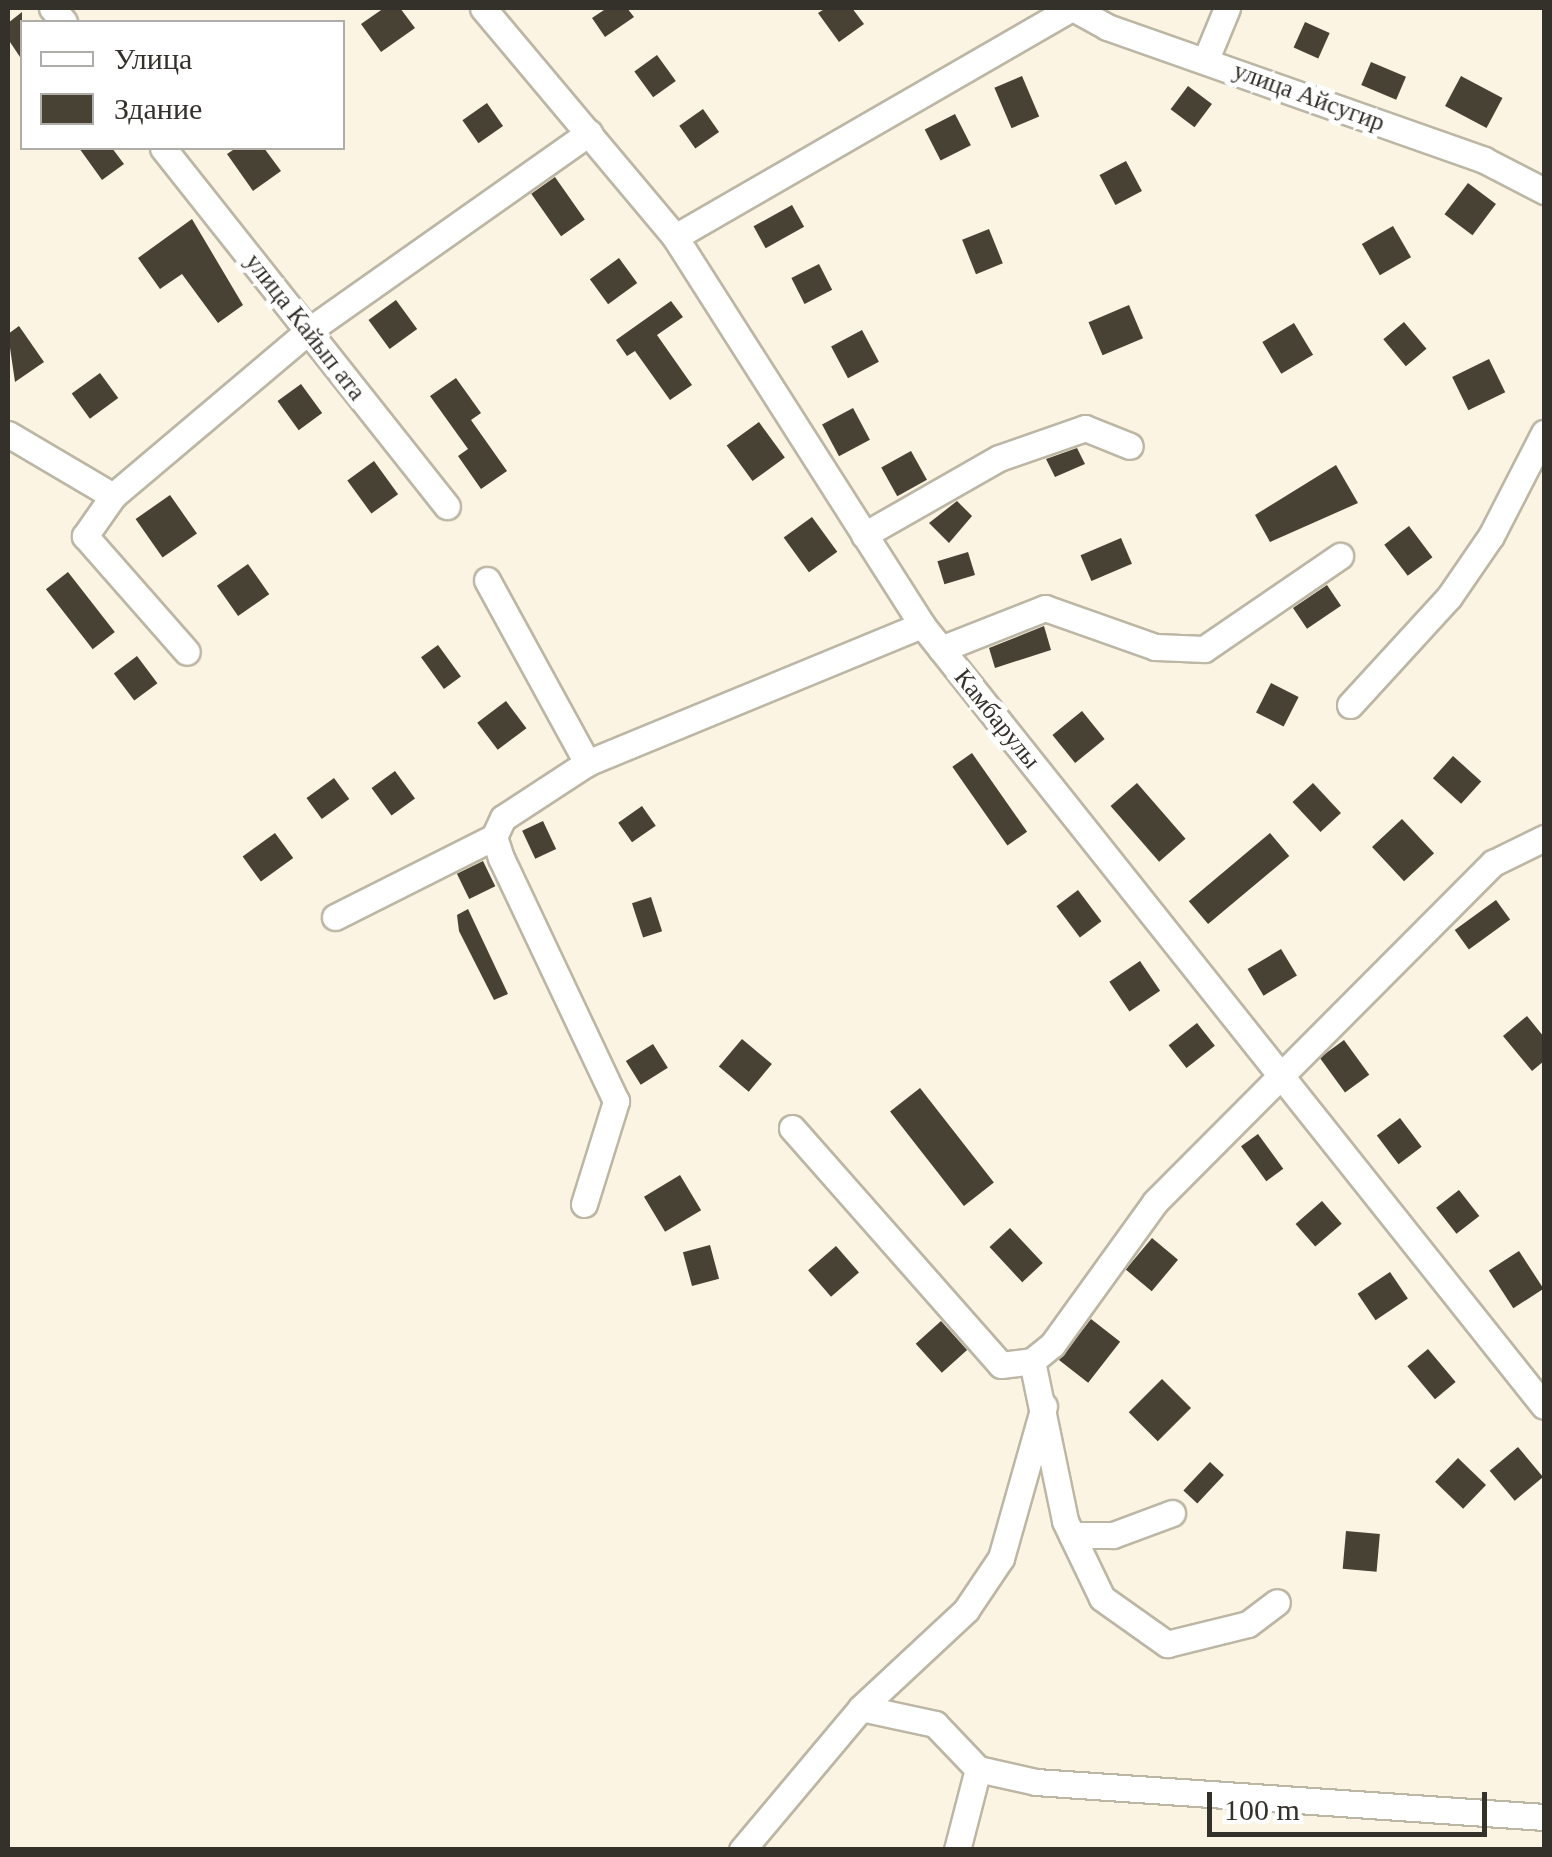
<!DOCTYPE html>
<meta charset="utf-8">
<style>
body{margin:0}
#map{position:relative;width:1552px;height:1857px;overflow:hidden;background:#fbf4e3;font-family:"Times New Roman",serif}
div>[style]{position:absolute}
.building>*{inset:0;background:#474234;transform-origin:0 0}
.roads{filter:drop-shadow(2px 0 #bcb6a5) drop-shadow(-2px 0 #bcb6a5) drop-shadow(0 2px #bcb6a5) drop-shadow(0 -2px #bcb6a5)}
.minor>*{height:25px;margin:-12.5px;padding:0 12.5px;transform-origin:12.5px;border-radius:12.5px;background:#fff}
span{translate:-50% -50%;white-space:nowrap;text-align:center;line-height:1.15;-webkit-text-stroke:10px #fff;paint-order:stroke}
.street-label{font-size:25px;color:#34312b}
.frame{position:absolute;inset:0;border:10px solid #34312b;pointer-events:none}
.legend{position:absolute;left:20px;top:20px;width:325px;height:130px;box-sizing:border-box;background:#fff;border:2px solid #aeadaa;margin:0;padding:12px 18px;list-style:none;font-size:30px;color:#34312b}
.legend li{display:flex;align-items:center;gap:20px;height:50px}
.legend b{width:50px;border:2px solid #aeadaa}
.scale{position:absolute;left:1207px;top:1792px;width:280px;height:45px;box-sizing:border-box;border:5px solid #34312b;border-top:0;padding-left:12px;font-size:30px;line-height:35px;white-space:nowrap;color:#34312b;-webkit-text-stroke:8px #fff;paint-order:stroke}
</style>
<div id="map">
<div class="building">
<i style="clip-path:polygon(384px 8px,400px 8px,415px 28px,381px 52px,361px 24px)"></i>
<i style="clip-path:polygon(607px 8px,627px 8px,634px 17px,605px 37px,592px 18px)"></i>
<i style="clip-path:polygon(826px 8px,852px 8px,864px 24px,839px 42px,818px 13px)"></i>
<i style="clip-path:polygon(22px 12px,22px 60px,8px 39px,8px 23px)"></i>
<i style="left:1305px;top:22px;width:27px;height:28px;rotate:24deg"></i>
<i style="left:657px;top:55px;width:32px;height:28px;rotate:54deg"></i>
<i style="left:1371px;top:62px;width:38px;height:25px;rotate:23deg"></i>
<i style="left:1022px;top:76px;width:44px;height:30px;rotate:67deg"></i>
<i style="left:1461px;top:76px;width:47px;height:34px;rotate:28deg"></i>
<i style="left:1188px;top:86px;width:30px;height:29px;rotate:37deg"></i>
<i style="left:487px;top:103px;width:28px;height:30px;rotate:55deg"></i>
<i style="left:703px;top:109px;width:28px;height:29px;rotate:55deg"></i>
<i style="left:955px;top:114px;width:35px;height:34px;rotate:63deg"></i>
<i style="clip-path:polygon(79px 148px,112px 148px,124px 164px,102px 180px)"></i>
<i style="clip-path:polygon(236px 148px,264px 148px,281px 171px,253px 191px,227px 154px)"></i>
<i style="left:1126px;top:161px;width:34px;height:30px;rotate:62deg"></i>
<i style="left:555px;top:177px;width:52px;height:29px;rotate:55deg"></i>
<i style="left:1468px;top:183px;width:35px;height:39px;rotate:37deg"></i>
<i style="left:792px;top:205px;width:25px;height:44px;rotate:61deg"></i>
<i style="clip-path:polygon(192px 219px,243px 305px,218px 323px,182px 274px,160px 289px,138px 258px)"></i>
<i style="left:1393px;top:226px;width:36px;height:36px;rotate:60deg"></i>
<i style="left:989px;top:229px;width:37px;height:29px;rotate:68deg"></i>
<i style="left:619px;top:258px;width:31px;height:36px;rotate:54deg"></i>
<i style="left:819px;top:264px;width:29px;height:31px;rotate:63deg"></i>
<i style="left:396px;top:300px;width:36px;height:34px;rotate:54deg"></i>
<i style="clip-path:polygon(671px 301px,683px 317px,657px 335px,692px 385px,670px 400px,635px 351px,627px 356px,616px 340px)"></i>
<i style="left:1129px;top:305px;width:36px;height:44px;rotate:67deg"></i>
<i style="left:1404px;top:322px;width:35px;height:27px;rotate:50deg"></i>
<i style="left:1294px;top:323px;width:37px;height:37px;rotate:59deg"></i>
<i style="clip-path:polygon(19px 326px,44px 362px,15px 382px,8px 334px)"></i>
<i style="left:862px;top:330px;width:36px;height:35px;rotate:62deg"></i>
<i style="left:1489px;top:359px;width:37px;height:41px;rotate:64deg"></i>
<i style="left:100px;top:373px;width:31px;height:35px;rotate:54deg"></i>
<i style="clip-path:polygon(456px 378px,481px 413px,471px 420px,507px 471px,481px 489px,458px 456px,468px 449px,430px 396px)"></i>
<i style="left:301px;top:384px;width:36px;height:29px;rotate:54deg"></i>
<i style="left:853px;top:408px;width:36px;height:35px;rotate:62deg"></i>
<i style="left:759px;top:422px;width:44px;height:40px;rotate:54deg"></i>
<i style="clip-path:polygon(1077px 448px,1085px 464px,1055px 477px,1046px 459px)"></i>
<i style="left:911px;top:451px;width:33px;height:34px;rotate:61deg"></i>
<i style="left:374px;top:461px;width:41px;height:33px;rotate:54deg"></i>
<i style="clip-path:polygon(1336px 465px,1358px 503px,1270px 542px,1255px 515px)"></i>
<i style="left:170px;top:495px;width:47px;height:42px;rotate:55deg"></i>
<i style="clip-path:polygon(957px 501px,972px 516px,949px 543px,929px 523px)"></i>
<i style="left:812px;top:517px;width:43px;height:35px;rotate:54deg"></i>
<i style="left:1409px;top:526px;width:39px;height:31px;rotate:53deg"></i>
<i style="left:1121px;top:538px;width:28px;height:44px;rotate:67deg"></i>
<i style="left:968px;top:552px;width:24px;height:32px;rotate:73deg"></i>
<i style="left:248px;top:564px;width:37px;height:38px;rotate:55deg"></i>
<i style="left:68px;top:572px;width:76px;height:28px;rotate:52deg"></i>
<i style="left:1327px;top:585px;width:25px;height:41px;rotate:56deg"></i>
<i style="clip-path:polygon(1044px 626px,1051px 650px,995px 668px,989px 648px)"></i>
<i style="left:438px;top:645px;width:39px;height:21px;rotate:54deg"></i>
<i style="left:137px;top:656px;width:34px;height:29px;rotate:53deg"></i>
<i style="left:1271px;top:683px;width:31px;height:33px;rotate:27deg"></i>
<i style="left:506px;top:701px;width:34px;height:36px;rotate:53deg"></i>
<i style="left:1082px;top:711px;width:36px;height:38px;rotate:51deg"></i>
<i style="left:972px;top:753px;width:96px;height:24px;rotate:55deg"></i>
<i style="left:1453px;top:756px;width:38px;height:30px;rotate:42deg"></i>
<i style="left:395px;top:771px;width:34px;height:29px;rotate:54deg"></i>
<i style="left:334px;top:778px;width:26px;height:34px;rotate:54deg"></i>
<i style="left:1137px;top:783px;width:74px;height:35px;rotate:49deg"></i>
<i style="left:1313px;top:783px;width:41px;height:28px;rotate:47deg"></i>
<i style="left:642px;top:806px;width:24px;height:29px;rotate:55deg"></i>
<i style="left:1402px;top:819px;width:47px;height:41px;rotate:47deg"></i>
<i style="left:543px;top:821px;width:31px;height:23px;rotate:65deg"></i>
<i style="left:275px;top:833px;width:31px;height:40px;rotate:54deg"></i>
<i style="left:1270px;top:833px;width:30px;height:106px;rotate:50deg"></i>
<i style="left:483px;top:861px;width:28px;height:29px;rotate:64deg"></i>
<i style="left:1078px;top:890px;width:39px;height:27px;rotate:53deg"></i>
<i style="left:651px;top:897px;width:36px;height:20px;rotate:72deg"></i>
<i style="left:1496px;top:900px;width:24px;height:51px;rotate:54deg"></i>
<i style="clip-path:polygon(468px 909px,508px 994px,494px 1000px,459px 931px,457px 915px)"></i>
<i style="left:1281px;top:949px;width:31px;height:39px;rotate:59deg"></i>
<i style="left:1140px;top:961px;width:36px;height:37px;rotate:56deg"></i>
<i style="clip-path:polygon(1527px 1016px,1544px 1037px,1544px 1061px,1532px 1071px,1503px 1036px)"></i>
<i style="left:1197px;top:1023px;width:29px;height:36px;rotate:52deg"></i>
<i style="left:742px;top:1039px;width:39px;height:36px;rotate:40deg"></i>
<i style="left:1344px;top:1040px;width:43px;height:30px;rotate:54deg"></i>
<i style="left:653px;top:1044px;width:28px;height:32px;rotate:58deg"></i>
<i style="left:920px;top:1088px;width:120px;height:38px;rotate:52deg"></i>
<i style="left:1400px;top:1118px;width:36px;height:29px;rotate:53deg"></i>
<i style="left:1258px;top:1134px;width:43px;height:21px;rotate:54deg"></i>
<i style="left:680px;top:1175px;width:41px;height:42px;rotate:59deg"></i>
<i style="left:1459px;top:1190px;width:33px;height:29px;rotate:52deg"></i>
<i style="left:1322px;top:1201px;width:30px;height:35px;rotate:49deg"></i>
<i style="left:1010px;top:1228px;width:48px;height:28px;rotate:47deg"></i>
<i style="left:1152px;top:1238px;width:34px;height:41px;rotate:40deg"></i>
<i style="left:710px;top:1245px;width:35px;height:28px;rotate:75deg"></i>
<i style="left:836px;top:1246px;width:35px;height:37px;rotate:49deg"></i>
<i style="left:1519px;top:1251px;width:45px;height:36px;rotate:57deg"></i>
<i style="left:1390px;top:1272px;width:32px;height:39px;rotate:56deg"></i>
<i style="left:1091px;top:1319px;width:37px;height:52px;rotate:38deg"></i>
<i style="left:941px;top:1321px;width:39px;height:34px;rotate:48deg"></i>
<i style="left:1428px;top:1349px;width:43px;height:27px;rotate:50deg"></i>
<i style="left:1162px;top:1379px;width:41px;height:47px;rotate:45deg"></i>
<i style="left:1518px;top:1447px;width:39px;height:37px;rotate:50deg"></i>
<i style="left:1458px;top:1458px;width:39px;height:33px;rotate:44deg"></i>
<i style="left:1210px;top:1462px;width:19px;height:39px;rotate:43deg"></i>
<i style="left:1346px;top:1531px;width:34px;height:38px;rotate:5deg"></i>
</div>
<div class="roads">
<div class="minor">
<i style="left:52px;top:8px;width:18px;rotate:49deg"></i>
<i style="left:483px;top:8px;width:299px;rotate:50deg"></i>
<i style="left:675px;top:237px;width:460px;rotate:57.5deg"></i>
<i style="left:922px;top:625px;width:998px;rotate:51.47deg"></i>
<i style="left:1073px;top:8px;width:39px;rotate:29deg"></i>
<i style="left:1107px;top:27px;width:400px;rotate:19.4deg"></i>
<i style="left:1484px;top:160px;width:68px;rotate:27.3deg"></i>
<i style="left:1206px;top:59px;width:55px;rotate:-67.6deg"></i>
<i style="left:163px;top:148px;width:457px;rotate:51.6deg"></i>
<i style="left:675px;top:237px;width:458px;rotate:-30deg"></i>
<i style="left:8px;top:434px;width:122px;rotate:30.6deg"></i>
<i style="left:113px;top:496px;width:49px;rotate:125deg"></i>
<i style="left:85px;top:536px;width:154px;rotate:48.7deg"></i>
<i style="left:113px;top:496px;width:255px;rotate:-40.2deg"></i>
<i style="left:308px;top:331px;width:344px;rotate:-35.2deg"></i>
<i style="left:864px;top:535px;width:155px;rotate:-29.7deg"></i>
<i style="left:999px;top:458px;width:91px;rotate:-19.2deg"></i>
<i style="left:1085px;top:428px;width:48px;rotate:21.8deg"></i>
<i style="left:487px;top:580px;width:209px;rotate:61.3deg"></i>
<i style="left:941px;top:649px;width:112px;rotate:-21.5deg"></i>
<i style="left:1045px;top:608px;width:117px;rotate:19.5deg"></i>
<i style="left:1155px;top:647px;width:49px;rotate:2.3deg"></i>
<i style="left:1204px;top:649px;width:165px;rotate:-34.4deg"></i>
<i style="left:1350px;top:705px;width:147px;rotate:-47.5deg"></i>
<i style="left:1449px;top:597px;width:74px;rotate:-55.5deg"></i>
<i style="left:1491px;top:536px;width:116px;rotate:-62.8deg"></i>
<i style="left:335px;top:917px;width:178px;rotate:-26.7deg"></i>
<i style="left:792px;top:1128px;width:316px;rotate:48.6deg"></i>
<i style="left:1001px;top:1365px;width:31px;rotate:-7deg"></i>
<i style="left:1032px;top:1361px;width:26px;rotate:-39deg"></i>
<i style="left:1052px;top:1345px;width:176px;rotate:-54.2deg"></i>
<i style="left:1155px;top:1202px;width:479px;rotate:-45.1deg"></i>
<i style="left:1493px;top:863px;width:57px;rotate:-26.1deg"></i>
<i style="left:584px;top:1204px;width:108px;rotate:-72.7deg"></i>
<i style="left:616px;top:1101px;width:269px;rotate:-115.3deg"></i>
<i style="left:501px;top:858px;width:22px;rotate:-108deg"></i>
<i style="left:494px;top:837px;width:21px;rotate:-65deg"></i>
<i style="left:503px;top:818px;width:100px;rotate:-33.2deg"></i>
<i style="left:587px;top:763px;width:362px;rotate:-22.4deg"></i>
<i style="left:1032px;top:1361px;width:163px;rotate:78.3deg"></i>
<i style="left:1065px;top:1521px;width:85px;rotate:64.3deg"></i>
<i style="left:1102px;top:1598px;width:80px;rotate:35.3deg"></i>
<i style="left:1167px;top:1644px;width:83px;rotate:-13.9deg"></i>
<i style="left:1248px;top:1624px;width:36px;rotate:-37deg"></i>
<i style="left:1072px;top:1535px;width:41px"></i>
<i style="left:1113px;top:1535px;width:63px;rotate:-20.4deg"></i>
<i style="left:861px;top:1708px;width:76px;rotate:12.2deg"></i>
<i style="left:935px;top:1724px;width:62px;rotate:46.3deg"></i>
<i style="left:978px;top:1769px;width:59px;rotate:12.6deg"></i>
<i style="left:1036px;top:1782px;width:509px;rotate:3.94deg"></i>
<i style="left:742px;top:1850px;width:185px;rotate:-50deg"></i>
<i style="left:861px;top:1708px;width:144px;rotate:-43deg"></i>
<i style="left:966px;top:1610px;width:63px;rotate:-56.1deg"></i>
<i style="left:1001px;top:1558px;width:158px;rotate:-74.2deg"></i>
<i style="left:957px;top:1850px;width:84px;rotate:-75.5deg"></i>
</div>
</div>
<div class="street-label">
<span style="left:1309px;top:97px;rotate:20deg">улица Айсугир</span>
<span style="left:305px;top:327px;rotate:52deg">улица Кайып ата</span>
<span style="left:997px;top:719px;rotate:51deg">Камбарулы</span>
</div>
<div class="frame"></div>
<ul class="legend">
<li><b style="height:12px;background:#fff"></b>Улица</li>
<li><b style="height:28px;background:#474234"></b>Здание</li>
</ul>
<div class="scale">100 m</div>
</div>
